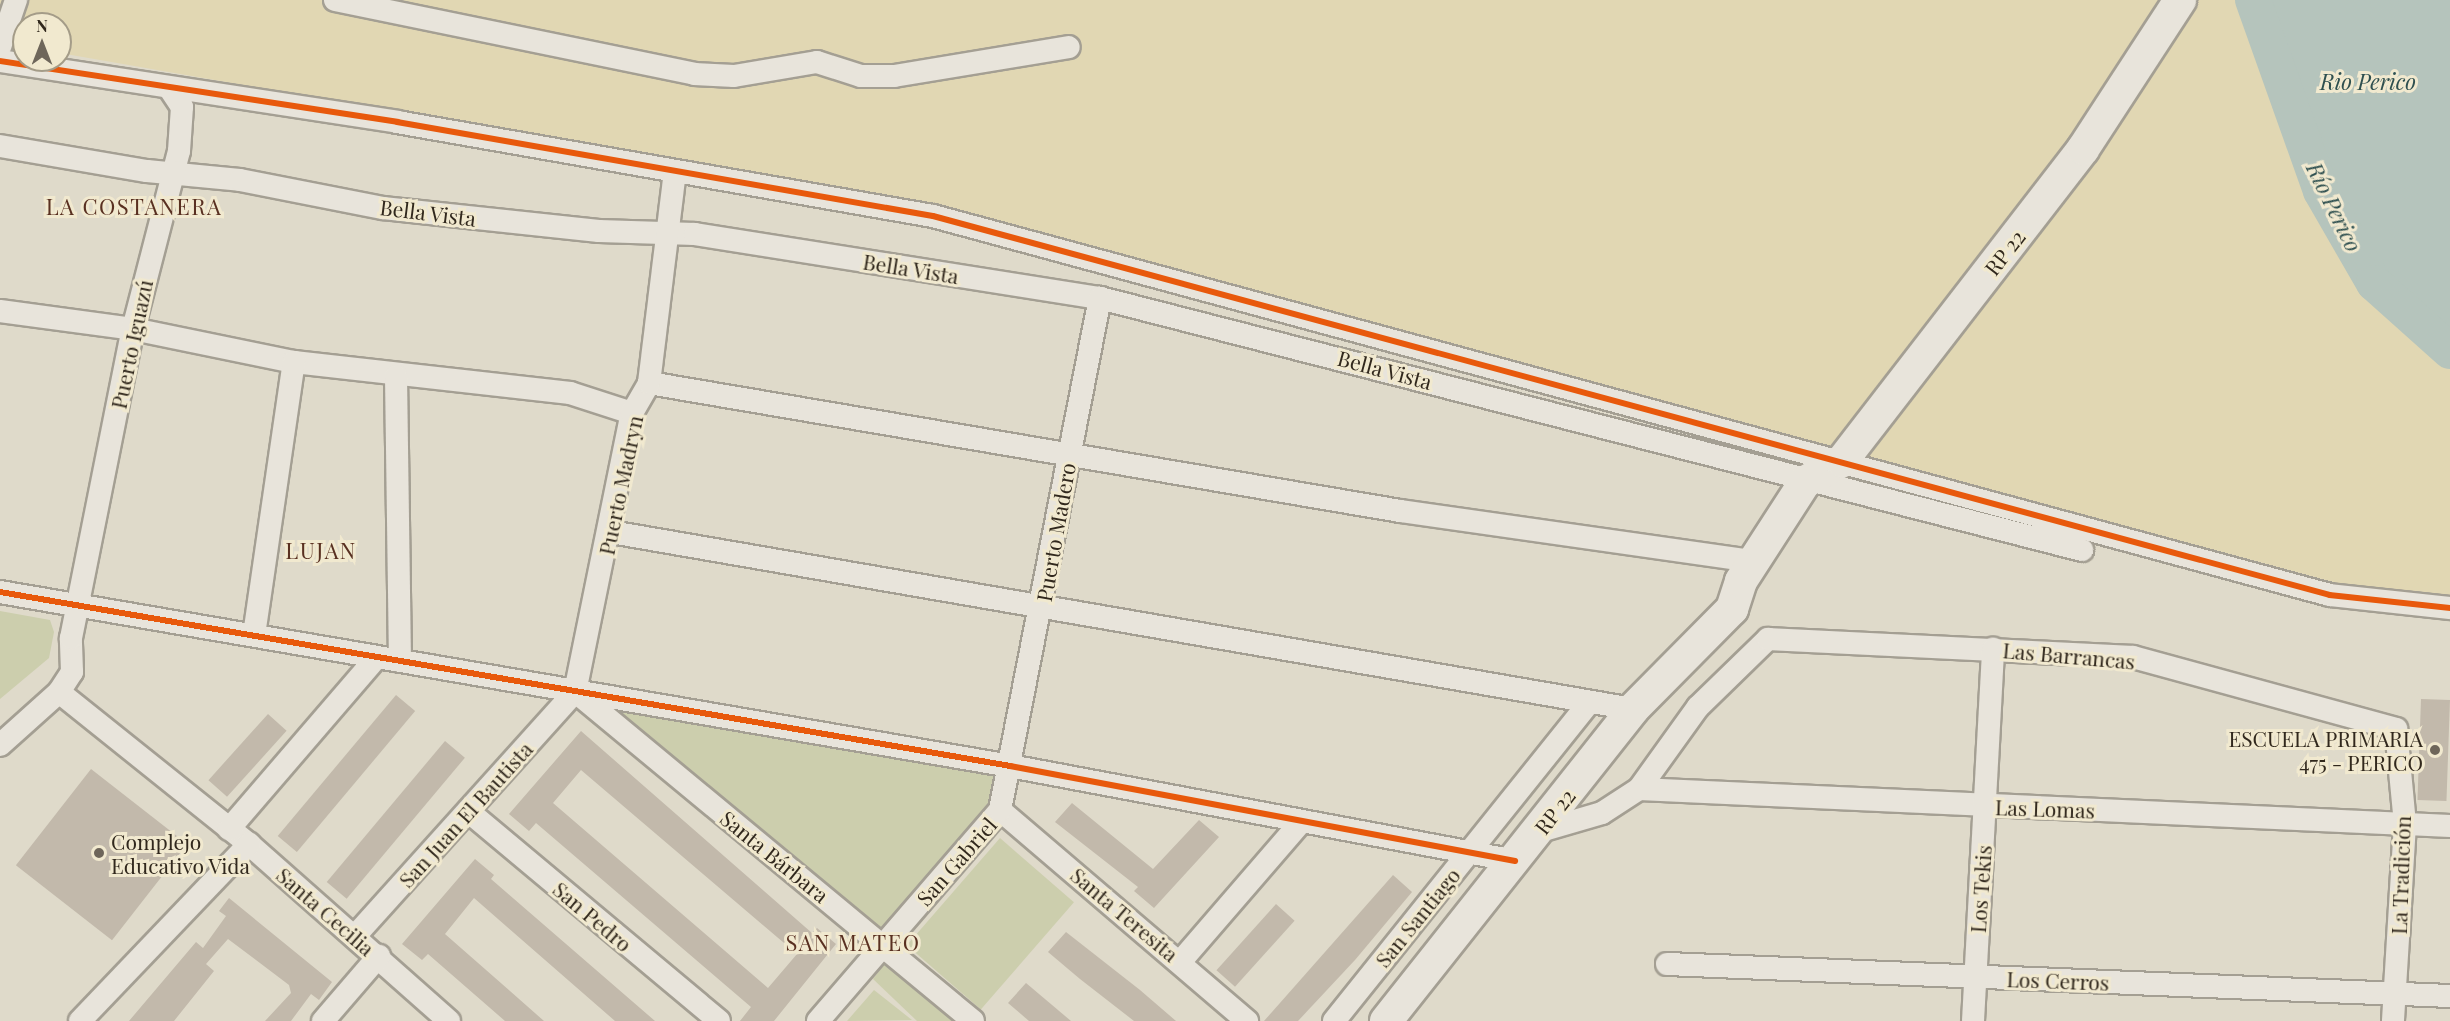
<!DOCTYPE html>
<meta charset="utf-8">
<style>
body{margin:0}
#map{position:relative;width:2450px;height:1021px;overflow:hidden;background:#dfdaca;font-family:"Playfair Display",serif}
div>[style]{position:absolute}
.green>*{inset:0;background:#cccead;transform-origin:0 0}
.sand>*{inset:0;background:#e1d7b3}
.water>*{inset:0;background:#b5c4bc}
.river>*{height:36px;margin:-18px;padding:0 18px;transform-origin:18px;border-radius:18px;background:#b5c4bc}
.building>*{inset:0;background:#c2b9ab;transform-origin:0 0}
.roads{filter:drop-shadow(2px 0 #a49f93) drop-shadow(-2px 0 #a49f93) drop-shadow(0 2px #a49f93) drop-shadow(0 -2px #a49f93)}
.street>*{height:22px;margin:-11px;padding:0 11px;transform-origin:11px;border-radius:11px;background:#e8e4db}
.secondary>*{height:32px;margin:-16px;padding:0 16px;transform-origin:16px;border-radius:16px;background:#e8e4db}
.cycleway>*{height:6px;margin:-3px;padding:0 3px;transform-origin:3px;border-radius:3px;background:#e8590c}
.dots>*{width:16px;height:16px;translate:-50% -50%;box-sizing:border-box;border:3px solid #f1e9cf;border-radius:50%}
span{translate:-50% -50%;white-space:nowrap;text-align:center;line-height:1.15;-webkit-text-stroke:6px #f1e9cf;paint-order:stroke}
.street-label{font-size:21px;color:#31281d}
.poi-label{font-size:21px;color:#31281d}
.right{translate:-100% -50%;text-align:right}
.left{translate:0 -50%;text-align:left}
.water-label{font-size:22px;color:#2e4f4f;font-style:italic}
.neighbourhood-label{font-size:22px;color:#593021;letter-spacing:1.5px}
.north{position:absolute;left:12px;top:12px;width:60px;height:60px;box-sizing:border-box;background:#f1e9cf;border:2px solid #a49c88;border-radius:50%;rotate:0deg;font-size:16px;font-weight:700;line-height:24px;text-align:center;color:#31281d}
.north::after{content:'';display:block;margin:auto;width:21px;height:27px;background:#6e665a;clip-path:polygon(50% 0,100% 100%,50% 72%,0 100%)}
</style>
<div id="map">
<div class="green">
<i style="clip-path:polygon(0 611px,50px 620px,54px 632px,49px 658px,0 699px)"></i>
<i style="clip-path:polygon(619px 711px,995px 776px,988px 811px,884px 930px)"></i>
<i style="left:1000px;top:838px;width:98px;height:142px;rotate:41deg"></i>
<i style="clip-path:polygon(891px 955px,969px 1021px,917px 1021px,873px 979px)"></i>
<i style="clip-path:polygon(874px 990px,912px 1020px,847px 1021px)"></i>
</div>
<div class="sand">
<i style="clip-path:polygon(0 0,2450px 0,2450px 597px,2374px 593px,940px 207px,60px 53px,60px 24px,24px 24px,24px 47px,0 42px)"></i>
</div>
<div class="water">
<i style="clip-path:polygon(2253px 0,2450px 0,2450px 351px,2374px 283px,2321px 191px)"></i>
</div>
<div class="river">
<i style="left:2253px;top:0;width:203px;rotate:70.4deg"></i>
<i style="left:2321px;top:191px;width:106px;rotate:60.1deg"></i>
<i style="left:2374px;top:283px;width:102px;rotate:41.8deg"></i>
</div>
<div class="building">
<i style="left:396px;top:695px;width:25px;height:184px;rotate:40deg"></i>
<i style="left:2421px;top:699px;width:29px;height:101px;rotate:2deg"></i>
<i style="left:268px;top:714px;width:25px;height:89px;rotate:42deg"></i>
<i style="clip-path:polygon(evenodd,581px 731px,812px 933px,817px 928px,836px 944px,774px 1021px,740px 1021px,751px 1007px,536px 823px,529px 831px,509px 814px,581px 731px,581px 770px,797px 954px,768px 988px,553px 803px,581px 770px)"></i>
<i style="left:445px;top:741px;width:26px;height:184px;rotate:40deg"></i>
<i style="left:91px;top:769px;width:122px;height:122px;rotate:38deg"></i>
<i style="clip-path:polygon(1072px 803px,1153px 869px,1199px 820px,1219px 837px,1154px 908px,1134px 891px,1138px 887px,1055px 822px)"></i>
<i style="clip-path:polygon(475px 859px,494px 875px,491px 879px,655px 1021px,615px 1021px,474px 898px,445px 934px,544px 1021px,505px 1021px,428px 954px,422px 960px,402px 944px)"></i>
<i style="clip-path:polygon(1393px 875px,1412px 892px,1355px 960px,1298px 1021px,1264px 1021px)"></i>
<i style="clip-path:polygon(229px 898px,332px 982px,319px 1000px,311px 994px,291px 1021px,265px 1021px,291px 993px,289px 985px,228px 939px,206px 964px,214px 971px,174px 1021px,129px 1021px,196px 942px,203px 948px,226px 916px,219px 911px)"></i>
<i style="left:1276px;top:904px;width:25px;height:89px;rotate:42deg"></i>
<i style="clip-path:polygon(1066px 932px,1140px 990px,1176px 1021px,1134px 1021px,1080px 979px,1048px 952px)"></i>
<i style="clip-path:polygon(1026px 983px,1071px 1021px,1029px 1021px,1008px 1003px)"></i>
</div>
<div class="roads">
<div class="street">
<i style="left:335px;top:0;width:367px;rotate:11.6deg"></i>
<i style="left:694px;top:74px;width:40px;rotate:2.9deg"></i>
<i style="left:734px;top:76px;width:84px;rotate:-9.6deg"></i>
<i style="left:817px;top:62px;width:46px;rotate:17.7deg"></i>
<i style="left:861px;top:76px;width:33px"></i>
<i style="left:894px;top:76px;width:177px;rotate:-9.4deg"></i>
<i style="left:0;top:47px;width:50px;rotate:-71.2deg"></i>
<i style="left:0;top:61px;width:402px;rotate:8.7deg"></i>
<i style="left:397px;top:122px;width:544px;rotate:9.95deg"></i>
<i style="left:933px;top:216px;width:1447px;rotate:15.18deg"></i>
<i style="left:2330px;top:595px;width:121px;rotate:6.2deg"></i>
<i style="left:0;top:146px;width:149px;rotate:9.7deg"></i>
<i style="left:147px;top:171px;width:93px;rotate:5.5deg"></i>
<i style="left:240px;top:180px;width:146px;rotate:11.1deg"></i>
<i style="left:383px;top:208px;width:217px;rotate:6.1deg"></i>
<i style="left:599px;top:231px;width:96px;rotate:1.8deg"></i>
<i style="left:695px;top:234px;width:410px;rotate:9deg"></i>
<i style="left:1100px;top:298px;width:1014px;rotate:14.39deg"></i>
<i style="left:0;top:311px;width:134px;rotate:7.7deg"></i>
<i style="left:133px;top:329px;width:164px;rotate:11.6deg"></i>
<i style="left:294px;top:362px;width:278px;rotate:6.4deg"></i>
<i style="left:570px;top:393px;width:65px;rotate:17.9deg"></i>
<i style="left:396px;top:376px;width:285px;rotate:89.2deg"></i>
<i style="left:649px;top:383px;width:762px;rotate:9.67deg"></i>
<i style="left:1400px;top:511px;width:356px;rotate:8.1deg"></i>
<i style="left:611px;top:532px;width:1037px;rotate:9.83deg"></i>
<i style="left:0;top:592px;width:1025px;rotate:9.77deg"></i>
<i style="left:1010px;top:766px;width:514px;rotate:10.65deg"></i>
<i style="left:254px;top:635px;width:276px;rotate:-81.7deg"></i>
<i style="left:59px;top:692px;width:243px;rotate:38.7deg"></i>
<i style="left:249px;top:844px;width:267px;rotate:41.5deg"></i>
<i style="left:577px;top:693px;width:514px;rotate:39.63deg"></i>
<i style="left:0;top:745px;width:79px;rotate:-41.9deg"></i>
<i style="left:59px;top:692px;width:24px;rotate:-57deg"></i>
<i style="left:72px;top:672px;width:34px;rotate:-92deg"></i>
<i style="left:71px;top:638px;width:315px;rotate:-78.7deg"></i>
<i style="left:133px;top:329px;width:184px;rotate:-75.5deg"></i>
<i style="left:179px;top:151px;width:44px;rotate:-86.1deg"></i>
<i style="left:182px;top:107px;width:23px;rotate:-124deg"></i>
<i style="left:1639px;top:789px;width:812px;rotate:2.61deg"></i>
<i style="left:1000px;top:810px;width:325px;rotate:40.5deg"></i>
<i style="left:468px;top:811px;width:327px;rotate:39.9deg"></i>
<i style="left:229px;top:829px;width:225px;rotate:-49.3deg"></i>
<i style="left:1544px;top:830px;width:60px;rotate:-16.3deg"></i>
<i style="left:1602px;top:813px;width:44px;rotate:-33deg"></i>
<i style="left:1639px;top:789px;width:101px;rotate:-54.3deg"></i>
<i style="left:1698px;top:707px;width:98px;rotate:-44.2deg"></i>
<i style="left:1768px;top:639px;width:365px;rotate:2.8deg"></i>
<i style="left:2133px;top:657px;width:273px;rotate:15.3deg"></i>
<i style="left:2396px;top:729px;width:95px;rotate:84.6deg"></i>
<i style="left:2405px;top:824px;width:197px;rotate:93.5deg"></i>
<i style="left:355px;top:936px;width:329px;rotate:-48deg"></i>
<i style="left:575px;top:692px;width:285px;rotate:-78.5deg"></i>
<i style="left:632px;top:413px;width:34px;rotate:-60deg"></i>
<i style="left:649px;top:383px;width:213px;rotate:-83deg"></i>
<i style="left:1181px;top:961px;width:185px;rotate:-49.2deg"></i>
<i style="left:1667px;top:964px;width:784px;rotate:2.34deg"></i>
<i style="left:80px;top:1021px;width:245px;rotate:-46.3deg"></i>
<i style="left:323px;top:1021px;width:86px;rotate:-49.3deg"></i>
<i style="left:818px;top:1021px;width:279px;rotate:-49.2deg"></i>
<i style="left:1000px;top:810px;width:522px;rotate:-78.95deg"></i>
<i style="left:1334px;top:1021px;width:409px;rotate:-51.3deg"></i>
<i style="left:1973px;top:1021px;width:373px;rotate:-86.9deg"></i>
</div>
<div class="secondary">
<i style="left:1386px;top:1021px;width:398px;rotate:-51.6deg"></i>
<i style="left:1633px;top:709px;width:141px;rotate:-45.3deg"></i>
<i style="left:1732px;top:609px;width:29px;rotate:-72deg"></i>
<i style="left:1741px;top:581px;width:118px;rotate:-57.1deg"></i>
<i style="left:1805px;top:482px;width:43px;rotate:-29.6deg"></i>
<i style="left:1842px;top:461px;width:394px;rotate:-52.3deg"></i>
<i style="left:2083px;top:149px;width:178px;rotate:-56.9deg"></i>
</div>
</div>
<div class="cycleway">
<i style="left:0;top:61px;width:402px;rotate:8.7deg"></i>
<i style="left:397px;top:122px;width:544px;rotate:9.95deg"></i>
<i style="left:933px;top:216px;width:1447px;rotate:15.18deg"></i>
<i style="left:2330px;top:595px;width:121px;rotate:6.2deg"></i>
<i style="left:0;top:592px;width:1025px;rotate:9.77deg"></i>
<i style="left:1010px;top:766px;width:514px;rotate:10.65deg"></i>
</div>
<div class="dots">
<i style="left:2435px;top:750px;background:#6e665a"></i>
<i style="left:99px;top:853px;background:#6e665a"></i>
</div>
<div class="street-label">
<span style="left:428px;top:212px;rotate:7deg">Bella Vista</span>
<span style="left:2004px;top:252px;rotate:-52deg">RP 22</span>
<span style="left:911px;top:268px;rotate:9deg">Bella Vista</span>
<span style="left:131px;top:344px;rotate:-78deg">Puerto Iguazú</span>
<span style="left:1385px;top:369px;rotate:15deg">Bella Vista</span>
<span style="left:620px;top:485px;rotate:-78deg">Puerto Madryn</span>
<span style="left:1055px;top:532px;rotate:-80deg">Puerto Madero</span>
<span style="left:2069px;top:655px;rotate:5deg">Las Barrancas</span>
<span style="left:2045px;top:808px;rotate:2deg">Las Lomas</span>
<span style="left:1554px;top:811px;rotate:-52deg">RP 22</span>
<span style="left:465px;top:814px;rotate:-48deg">San Juan El Bautista</span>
<span style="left:775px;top:856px;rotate:39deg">Santa Bárbara</span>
<span style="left:956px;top:861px;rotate:-49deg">San Gabriel</span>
<span style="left:2400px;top:875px;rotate:-88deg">La Tradición</span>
<span style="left:1980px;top:889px;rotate:-86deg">Los Tekis</span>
<span style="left:326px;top:911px;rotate:41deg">Santa Cecilia</span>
<span style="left:1125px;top:914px;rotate:40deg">Santa Teresita</span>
<span style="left:593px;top:916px;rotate:40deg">San Pedro</span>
<span style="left:1417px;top:917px;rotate:-51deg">San Santiago</span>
<span style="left:2058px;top:980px;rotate:2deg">Los Cerros</span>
</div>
<div class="poi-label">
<span class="right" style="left:2423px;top:750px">ESCUELA PRIMARIA<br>475 - PERICO</span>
<span class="left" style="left:111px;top:853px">Complejo<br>Educativo Vida</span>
</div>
<div class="water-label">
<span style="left:2368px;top:82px">Rio Perico</span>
<span style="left:2334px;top:207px;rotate:64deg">Río Perico</span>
</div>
<div class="neighbourhood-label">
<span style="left:134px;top:207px">LA COSTANERA</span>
<span style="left:321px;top:551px">LUJAN</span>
<span style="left:853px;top:943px">SAN MATEO</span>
</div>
<div class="north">N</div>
</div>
